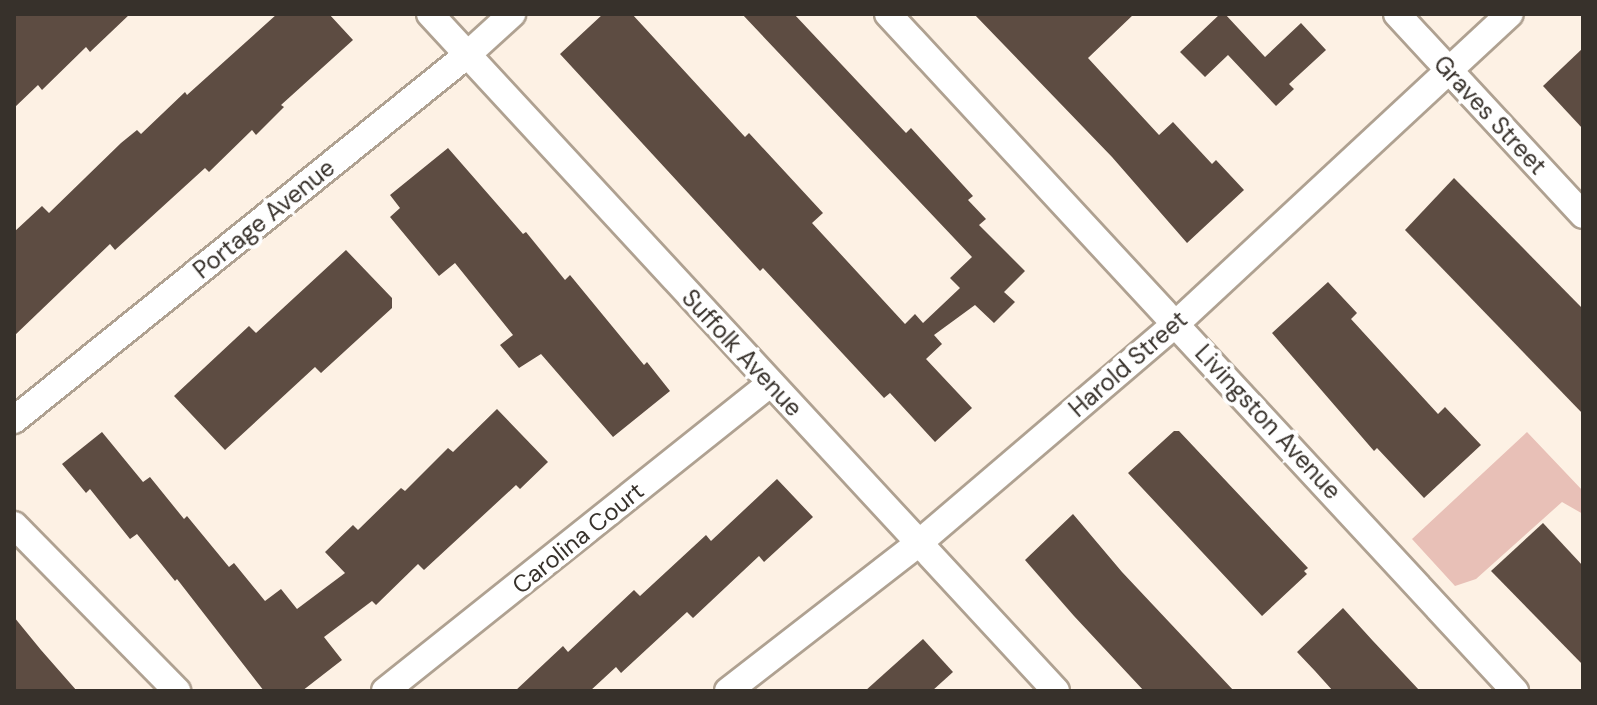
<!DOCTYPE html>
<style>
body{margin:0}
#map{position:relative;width:1597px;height:705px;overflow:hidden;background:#fdf1e4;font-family:"DM Sans",sans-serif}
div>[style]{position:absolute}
.green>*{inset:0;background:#e8c0b7}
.building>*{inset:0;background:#5d4c42}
.roads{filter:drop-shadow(2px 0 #afa191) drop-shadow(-2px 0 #afa191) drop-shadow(0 2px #afa191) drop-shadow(0 -2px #afa191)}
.street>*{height:26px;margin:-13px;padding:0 13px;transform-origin:13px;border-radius:13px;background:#fff}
span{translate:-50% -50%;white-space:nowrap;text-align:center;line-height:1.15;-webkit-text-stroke:8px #fff;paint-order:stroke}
.street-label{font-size:24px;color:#37312b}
.frame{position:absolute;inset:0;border:16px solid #37312b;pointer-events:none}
</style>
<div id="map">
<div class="green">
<i style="clip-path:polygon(1527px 432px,1583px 491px,1583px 514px,1562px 502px,1476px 579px,1455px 586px,1412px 539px)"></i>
</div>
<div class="building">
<i style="clip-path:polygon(14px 14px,130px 14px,90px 52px,86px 47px,42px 90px,38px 85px,14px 108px)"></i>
<i style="clip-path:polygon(277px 14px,329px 14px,353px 40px,281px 105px,284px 107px,256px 135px,252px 130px,209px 172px,205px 168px,115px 250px,110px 244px,14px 336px,14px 232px,42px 206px,49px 213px,121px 143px,137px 130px,141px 134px,185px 92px,187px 95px)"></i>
<i style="clip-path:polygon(603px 14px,632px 14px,745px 137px,749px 133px,823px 213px,812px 223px,905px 324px,915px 314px,923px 323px,960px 288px,950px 278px,972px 257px,742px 14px,794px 14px,906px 133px,911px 128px,973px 196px,968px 200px,986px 219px,979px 225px,1025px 271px,1004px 292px,1015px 302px,994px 323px,975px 305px,934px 335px,942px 344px,926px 359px,972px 408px,935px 442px,890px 393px,884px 398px,763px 268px,760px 271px,560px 54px)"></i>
<i style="clip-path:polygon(974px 14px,1134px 14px,1088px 58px,1159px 135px,1173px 122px,1212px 164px,1216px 160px,1244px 190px,1187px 243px,1112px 157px)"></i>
<i style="clip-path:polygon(1220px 14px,1225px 14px,1265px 57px,1301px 23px,1326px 50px,1289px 84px,1294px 89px,1276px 106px,1228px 55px,1205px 77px,1180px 52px)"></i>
<i style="clip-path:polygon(1583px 48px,1583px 129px,1543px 86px)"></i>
<i style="clip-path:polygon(448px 148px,523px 234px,526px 232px,565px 280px,570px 275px,644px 365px,647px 362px,670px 391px,613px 437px,541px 354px,519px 368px,500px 345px,513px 335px,455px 263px,439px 276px,390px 217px,400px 208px,390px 195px)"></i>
<i style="clip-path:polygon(1454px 178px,1583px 309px,1583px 414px,1405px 230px)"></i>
<i style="clip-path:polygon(346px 250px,392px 298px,392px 308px,321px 373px,315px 367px,225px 450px,174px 396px,249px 326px,256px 333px)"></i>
<i style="clip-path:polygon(1328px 282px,1357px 313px,1351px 319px,1438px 414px,1445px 407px,1481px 445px,1424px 498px,1377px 448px,1374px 451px,1272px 333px)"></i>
<i style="clip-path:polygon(497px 409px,548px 462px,520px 489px,516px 485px,424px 570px,418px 564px,376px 605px,372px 601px,324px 637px,342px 660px,302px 691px,264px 691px,177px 579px,175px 581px,137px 534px,130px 539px,90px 489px,86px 493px,62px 464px,102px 432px,143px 482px,150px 477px,184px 519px,187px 516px,229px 567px,234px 563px,265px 601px,281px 589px,297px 609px,345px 573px,325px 552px,353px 525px,358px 530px,401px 488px,405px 491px,448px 448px,453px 452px)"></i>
<i style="clip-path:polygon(1174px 431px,1179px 431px,1308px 568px,1304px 571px,1307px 574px,1262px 616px,1128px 473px)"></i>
<i style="clip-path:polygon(777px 479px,813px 517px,764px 562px,759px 556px,693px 618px,687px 612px,621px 673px,616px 667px,590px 691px,515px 691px,563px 646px,568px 652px,634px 590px,640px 596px,706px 535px,711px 541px)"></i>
<i style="clip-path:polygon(1073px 514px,1122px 572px,1234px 691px,1144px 691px,1074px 616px,1025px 560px)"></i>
<i style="clip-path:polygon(1543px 523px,1583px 566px,1583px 665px,1491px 571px)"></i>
<i style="clip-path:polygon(1343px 608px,1373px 641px,1420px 691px,1333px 691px,1315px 671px,1297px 652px)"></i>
<i style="clip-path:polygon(14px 617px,41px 650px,77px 691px,14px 691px)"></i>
<i style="clip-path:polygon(923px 639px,953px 672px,932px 691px,865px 691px)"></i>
</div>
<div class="roads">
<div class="street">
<i style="left:430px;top:14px;width:922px;rotate:47.24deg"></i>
<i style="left:888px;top:14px;width:923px;rotate:47.2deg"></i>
<i style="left:1397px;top:14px;width:274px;rotate:47.2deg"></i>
<i style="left:14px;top:420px;width:582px;rotate:-38.86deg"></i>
<i style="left:467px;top:55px;width:61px;rotate:-42.3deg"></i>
<i style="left:14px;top:525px;width:233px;rotate:45.5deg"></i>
<i style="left:385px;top:691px;width:492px;rotate:-38.6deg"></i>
<i style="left:728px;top:691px;width:242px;rotate:-37.8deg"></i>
<i style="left:919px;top:543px;width:339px;rotate:-40.5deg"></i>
<i style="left:1177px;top:323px;width:454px;rotate:-42.9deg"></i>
</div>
</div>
<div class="street-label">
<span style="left:1490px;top:115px;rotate:47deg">Graves Street</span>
<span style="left:264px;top:219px;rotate:-39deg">Portage Avenue</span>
<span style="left:742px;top:353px;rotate:47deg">Suffolk Avenue</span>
<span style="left:1128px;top:364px;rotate:-41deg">Harold Street</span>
<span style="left:1268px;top:422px;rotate:47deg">Livingston Avenue</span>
<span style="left:578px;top:538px;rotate:-39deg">Carolina Court</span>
</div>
<div class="frame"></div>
</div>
